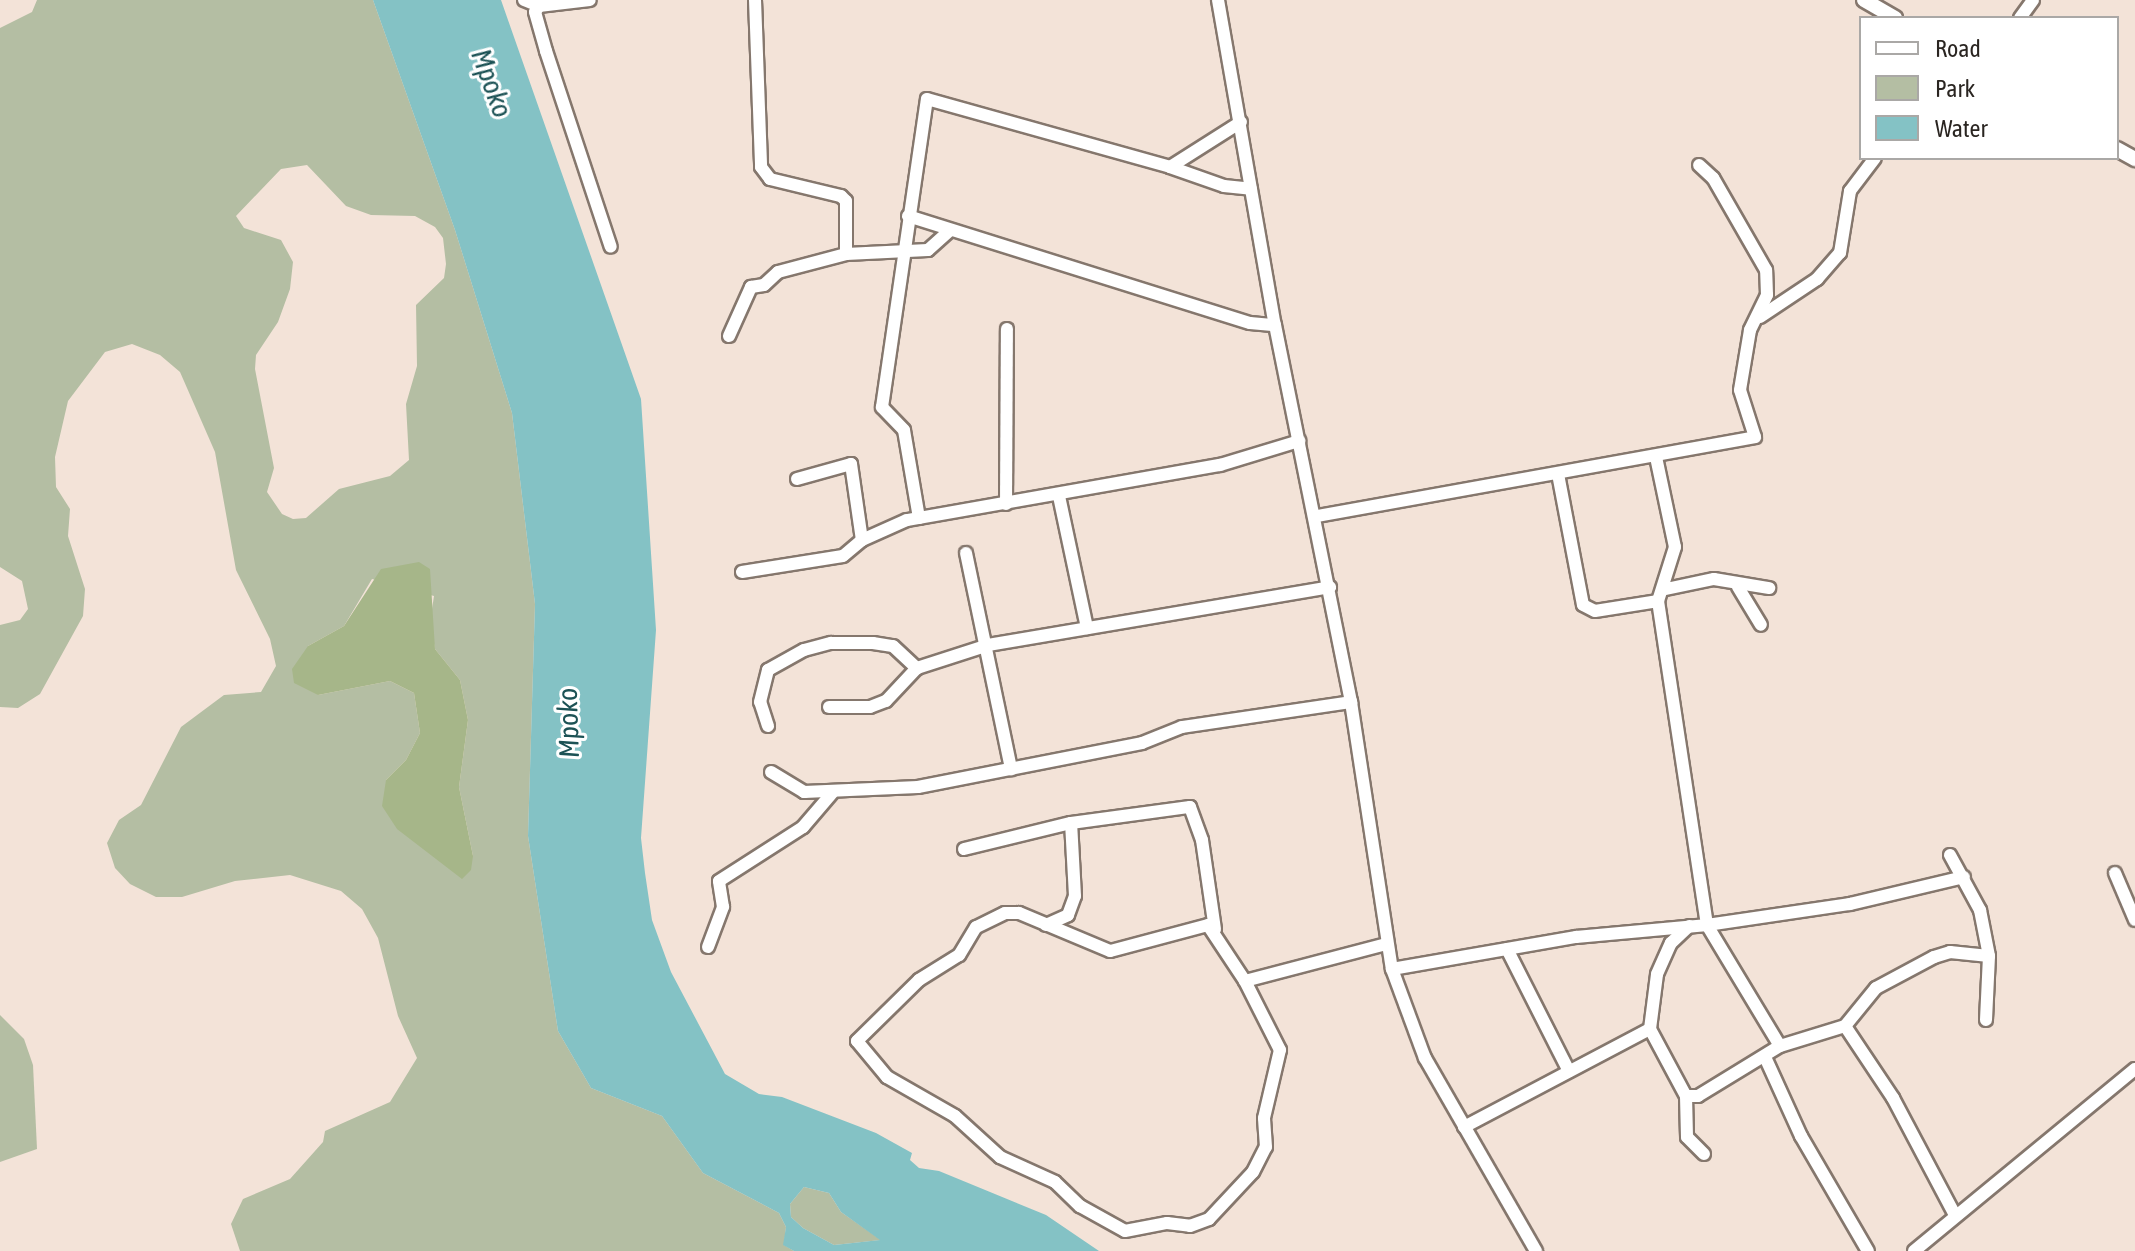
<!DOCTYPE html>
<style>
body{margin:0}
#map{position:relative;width:2135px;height:1251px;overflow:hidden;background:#f3e3d8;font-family:"Asap Condensed",sans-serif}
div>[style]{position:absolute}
.green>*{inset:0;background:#b4bea3}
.forest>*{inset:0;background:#a6b689}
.water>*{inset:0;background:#84c2c5}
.roads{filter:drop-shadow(2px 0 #85776d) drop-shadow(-2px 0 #85776d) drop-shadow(0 2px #85776d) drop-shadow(0 -2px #85776d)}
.minor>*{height:12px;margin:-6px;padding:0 6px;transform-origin:6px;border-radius:6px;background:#fff}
.major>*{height:14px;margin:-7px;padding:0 7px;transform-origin:7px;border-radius:7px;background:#fff}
span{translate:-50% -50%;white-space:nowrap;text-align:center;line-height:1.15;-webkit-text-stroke:6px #fff;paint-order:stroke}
.water-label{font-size:28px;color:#1c5255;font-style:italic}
.legend{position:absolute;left:1859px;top:16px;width:260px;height:144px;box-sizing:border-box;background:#fff;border:2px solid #aaa8a6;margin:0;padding:10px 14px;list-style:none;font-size:24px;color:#2a2521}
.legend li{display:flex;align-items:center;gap:16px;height:40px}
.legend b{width:40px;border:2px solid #aaa8a6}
</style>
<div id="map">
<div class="green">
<i style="clip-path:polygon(evenodd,37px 0,373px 0,455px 230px,512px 413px,535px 604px,528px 836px,558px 1031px,591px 1088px,662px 1116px,703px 1173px,779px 1213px,786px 1227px,784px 1245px,794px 1251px,240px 1251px,231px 1224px,243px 1199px,290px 1179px,323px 1142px,325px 1131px,390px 1102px,417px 1058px,398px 1016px,378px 938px,362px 909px,341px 891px,290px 875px,235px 881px,182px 897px,156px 897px,130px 884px,115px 868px,107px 843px,119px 820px,141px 805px,181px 727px,224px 695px,261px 692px,276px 666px,270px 639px,236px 570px,215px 452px,180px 372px,160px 355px,132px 344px,105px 352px,68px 401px,55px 457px,56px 487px,70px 509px,68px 536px,85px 589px,83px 616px,40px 694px,18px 708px,0 707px,0 625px,20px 620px,28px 609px,22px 581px,0 567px,0 28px,32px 12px,37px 0,307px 165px,346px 206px,371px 215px,415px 216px,435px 227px,443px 238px,446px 264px,444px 278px,416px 305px,417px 366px,406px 404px,409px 460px,390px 476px,339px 489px,306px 518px,293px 519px,282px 514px,267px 492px,274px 468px,255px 369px,256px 355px,278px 322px,290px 289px,293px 262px,281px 240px,244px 228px,236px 216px,281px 169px,307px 165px,37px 0,372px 579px,434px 596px,430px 622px,435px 649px,460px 680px,468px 720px,459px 787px,473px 856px,386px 780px,406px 760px,420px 733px,414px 693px,390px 681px,318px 695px,308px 646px,344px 626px,372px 579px)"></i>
<i style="clip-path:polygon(0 1015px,24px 1039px,33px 1065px,37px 1149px,0 1162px)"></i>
<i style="clip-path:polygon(804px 1187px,829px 1193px,841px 1212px,881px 1240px,834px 1245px,803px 1228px,791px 1217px,790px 1204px)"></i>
</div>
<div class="forest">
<i style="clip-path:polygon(419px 562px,430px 569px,435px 649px,460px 680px,468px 720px,459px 787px,473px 856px,471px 870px,462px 879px,397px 829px,382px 806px,386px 780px,406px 760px,420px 733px,414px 693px,390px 681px,318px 695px,294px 683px,292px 669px,308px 646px,344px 626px,381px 569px)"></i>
</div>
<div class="water">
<i style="clip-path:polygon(evenodd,373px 0,501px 0,641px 399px,656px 630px,641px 838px,645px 873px,652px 920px,671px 972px,725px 1074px,759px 1094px,782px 1097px,876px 1133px,912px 1153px,910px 1160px,919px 1168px,939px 1171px,1046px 1215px,1099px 1251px,794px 1251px,783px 1245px,786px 1227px,779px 1213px,703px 1173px,662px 1116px,591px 1088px,558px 1031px,528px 836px,535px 604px,512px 413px,455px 230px,373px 0,804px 1187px,829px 1193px,841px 1212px,880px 1240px,834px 1245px,803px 1228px,791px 1217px,790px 1204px,804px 1187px)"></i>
</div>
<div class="roads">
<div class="minor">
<i style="left:524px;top:0;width:16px;rotate:22deg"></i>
<i style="left:539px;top:6px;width:51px;rotate:-6.7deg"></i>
<i style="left:755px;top:0;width:167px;rotate:87.9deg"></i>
<i style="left:761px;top:167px;width:15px;rotate:53deg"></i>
<i style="left:770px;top:179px;width:73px;rotate:13.5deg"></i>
<i style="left:841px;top:196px;width:7px;rotate:45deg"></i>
<i style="left:846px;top:201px;width:53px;rotate:90deg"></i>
<i style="left:1218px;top:0;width:330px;rotate:80.1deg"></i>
<i style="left:1275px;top:325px;width:385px;rotate:78.6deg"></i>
<i style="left:1351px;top:702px;width:270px;rotate:81.3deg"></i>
<i style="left:1392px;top:969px;width:95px;rotate:69.7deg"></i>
<i style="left:1425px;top:1058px;width:223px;rotate:60.1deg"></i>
<i style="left:539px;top:6px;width:7px;rotate:124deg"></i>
<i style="left:535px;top:12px;width:41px;rotate:74.2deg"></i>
<i style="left:546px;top:51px;width:206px;rotate:71.7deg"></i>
<i style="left:2020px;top:18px;width:22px;rotate:-54deg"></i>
<i style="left:1170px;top:167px;width:57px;rotate:19.4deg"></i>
<i style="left:1224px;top:186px;width:27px;rotate:6deg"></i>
<i style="left:908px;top:216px;width:358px;rotate:17.4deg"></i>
<i style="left:1250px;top:323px;width:25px;rotate:5deg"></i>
<i style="left:1760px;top:317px;width:69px;rotate:-33.7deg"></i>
<i style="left:1817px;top:279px;width:35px;rotate:-49deg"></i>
<i style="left:1840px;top:253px;width:63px;rotate:-80.8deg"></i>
<i style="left:1850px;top:191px;width:41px;rotate:-52.9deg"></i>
<i style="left:729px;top:336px;width:54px;rotate:-65.8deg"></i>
<i style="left:751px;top:287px;width:13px;rotate:-9deg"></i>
<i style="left:764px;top:285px;width:19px;rotate:-43deg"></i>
<i style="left:778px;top:272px;width:70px;rotate:-14.8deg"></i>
<i style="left:846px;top:254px;width:82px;rotate:-2.8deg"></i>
<i style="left:928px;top:250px;width:30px;rotate:-42deg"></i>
<i style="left:1656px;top:457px;width:92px;rotate:78.1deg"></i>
<i style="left:1675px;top:547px;width:57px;rotate:107.5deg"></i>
<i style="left:1558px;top:474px;width:133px;rotate:79.2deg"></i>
<i style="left:1583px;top:605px;width:13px;rotate:27deg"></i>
<i style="left:1595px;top:611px;width:64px;rotate:-9deg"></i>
<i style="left:1658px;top:601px;width:328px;rotate:81.4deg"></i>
<i style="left:1707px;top:925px;width:141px;rotate:58.9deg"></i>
<i style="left:797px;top:479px;width:56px;rotate:-15.5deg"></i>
<i style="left:851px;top:464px;width:77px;rotate:81.8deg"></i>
<i style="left:1059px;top:496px;width:135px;rotate:78deg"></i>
<i style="left:1006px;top:504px;width:175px;rotate:-89.7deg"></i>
<i style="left:1317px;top:516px;width:445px;rotate:-10.2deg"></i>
<i style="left:1755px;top:437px;width:49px;rotate:-107.7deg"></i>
<i style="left:1740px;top:390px;width:61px;rotate:-80.5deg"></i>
<i style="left:1750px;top:330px;width:39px;rotate:-64deg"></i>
<i style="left:1767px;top:295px;width:25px;rotate:-92deg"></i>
<i style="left:1766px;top:270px;width:106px;rotate:-119.9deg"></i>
<i style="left:1713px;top:178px;width:19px;rotate:-137deg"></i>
<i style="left:919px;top:518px;width:89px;rotate:-99.7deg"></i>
<i style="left:904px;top:430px;width:32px;rotate:-134deg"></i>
<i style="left:882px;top:407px;width:311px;rotate:-81.7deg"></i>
<i style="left:927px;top:99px;width:252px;rotate:15.6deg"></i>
<i style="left:1170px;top:167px;width:84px;rotate:-32.4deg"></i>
<i style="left:966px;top:553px;width:221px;rotate:78.2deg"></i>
<i style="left:742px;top:572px;width:102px;rotate:-9deg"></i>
<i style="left:843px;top:556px;width:25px;rotate:-40deg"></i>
<i style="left:862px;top:540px;width:49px;rotate:-24deg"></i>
<i style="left:907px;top:520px;width:318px;rotate:-10deg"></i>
<i style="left:1220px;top:465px;width:83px;rotate:-16.9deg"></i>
<i style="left:1738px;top:587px;width:44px;rotate:58.8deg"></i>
<i style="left:1666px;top:589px;width:49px;rotate:-11.8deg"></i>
<i style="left:1714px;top:579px;width:56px;rotate:9.3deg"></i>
<i style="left:829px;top:707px;width:41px"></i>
<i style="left:870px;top:707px;width:17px;rotate:-21deg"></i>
<i style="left:886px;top:701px;width:45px;rotate:-46.8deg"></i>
<i style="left:917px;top:668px;width:75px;rotate:-17.9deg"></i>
<i style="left:988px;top:645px;width:347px;rotate:-9.6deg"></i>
<i style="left:768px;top:726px;width:25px;rotate:-108deg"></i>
<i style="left:760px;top:702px;width:33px;rotate:-76deg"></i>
<i style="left:768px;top:670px;width:41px;rotate:-29.1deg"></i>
<i style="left:804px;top:650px;width:28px;rotate:-15deg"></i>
<i style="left:831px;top:643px;width:42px"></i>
<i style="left:873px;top:643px;width:20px;rotate:9deg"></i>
<i style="left:893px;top:646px;width:33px;rotate:43deg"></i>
<i style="left:771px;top:772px;width:39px;rotate:31deg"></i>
<i style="left:804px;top:792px;width:114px;rotate:-2.5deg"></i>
<i style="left:918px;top:787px;width:228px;rotate:-11.1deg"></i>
<i style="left:1142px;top:743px;width:43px;rotate:-21.8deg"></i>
<i style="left:1182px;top:727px;width:171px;rotate:-8.4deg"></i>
<i style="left:964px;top:849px;width:110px;rotate:-13.7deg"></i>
<i style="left:1071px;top:823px;width:120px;rotate:-7.7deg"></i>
<i style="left:1190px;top:807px;width:35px;rotate:70deg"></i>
<i style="left:1202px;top:840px;width:90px;rotate:81.7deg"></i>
<i style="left:1950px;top:855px;width:63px;rotate:61.4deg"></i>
<i style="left:1980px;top:910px;width:47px;rotate:78.9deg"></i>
<i style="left:1989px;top:956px;width:64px;rotate:92.7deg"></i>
<i style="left:2115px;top:873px;width:51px;rotate:66.9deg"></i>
<i style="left:1046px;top:925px;width:24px;rotate:-24deg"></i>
<i style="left:1068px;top:915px;width:20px;rotate:-70deg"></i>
<i style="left:1075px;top:896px;width:73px;rotate:-93.1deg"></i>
<i style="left:708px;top:947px;width:43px;rotate:-69.4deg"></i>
<i style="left:723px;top:907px;width:26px;rotate:-99deg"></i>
<i style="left:719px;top:881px;width:100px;rotate:-32.7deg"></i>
<i style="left:803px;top:827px;width:45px;rotate:-49.5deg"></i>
<i style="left:1507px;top:949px;width:137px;rotate:63.1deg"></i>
<i style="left:1392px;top:969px;width:187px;rotate:-9.9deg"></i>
<i style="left:1576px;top:937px;width:132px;rotate:-5.2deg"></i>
<i style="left:1707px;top:925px;width:145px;rotate:-8.4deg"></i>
<i style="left:1850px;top:904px;width:117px;rotate:-13.3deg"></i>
<i style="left:1245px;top:981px;width:67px;rotate:-123.5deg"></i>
<i style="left:1208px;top:925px;width:101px;rotate:165.1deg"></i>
<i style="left:1110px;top:951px;width:99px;rotate:-157.3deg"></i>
<i style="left:1019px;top:913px;width:14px;rotate:180deg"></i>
<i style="left:1005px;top:913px;width:32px;rotate:154deg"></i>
<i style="left:976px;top:927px;width:33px;rotate:121deg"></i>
<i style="left:959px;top:955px;width:47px;rotate:148deg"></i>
<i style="left:919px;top:980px;width:87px;rotate:135.5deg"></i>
<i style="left:857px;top:1041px;width:47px;rotate:50.2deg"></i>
<i style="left:887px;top:1077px;width:78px;rotate:29.8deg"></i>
<i style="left:955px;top:1116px;width:61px;rotate:42.3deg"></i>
<i style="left:1000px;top:1157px;width:60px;rotate:24.4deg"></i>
<i style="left:1055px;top:1182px;width:35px;rotate:44deg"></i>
<i style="left:1080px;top:1206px;width:51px;rotate:29.1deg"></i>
<i style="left:1125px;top:1231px;width:43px;rotate:-10.8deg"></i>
<i style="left:1167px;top:1223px;width:23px;rotate:7deg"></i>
<i style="left:1190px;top:1226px;width:20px;rotate:-20deg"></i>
<i style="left:1209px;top:1219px;width:64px;rotate:-46.9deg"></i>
<i style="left:1253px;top:1172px;width:28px;rotate:-63deg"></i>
<i style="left:1266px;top:1147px;width:29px;rotate:-94deg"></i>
<i style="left:1264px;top:1118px;width:70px;rotate:-76.8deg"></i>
<i style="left:1280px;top:1050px;width:77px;rotate:-116.9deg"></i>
<i style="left:1245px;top:981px;width:146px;rotate:-14.7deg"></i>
<i style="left:1845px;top:1026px;width:49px;rotate:-50.8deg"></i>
<i style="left:1876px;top:988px;width:66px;rotate:-28.1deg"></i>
<i style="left:1934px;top:957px;width:17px;rotate:-17deg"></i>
<i style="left:1950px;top:952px;width:39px;rotate:6deg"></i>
<i style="left:1650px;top:1029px;width:55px;rotate:-82.7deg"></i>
<i style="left:1657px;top:974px;width:34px;rotate:-66deg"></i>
<i style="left:1671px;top:943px;width:25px;rotate:-43deg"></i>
<i style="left:1765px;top:1057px;width:87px;rotate:65.5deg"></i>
<i style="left:1801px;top:1136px;width:133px;rotate:59.8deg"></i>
<i style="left:1686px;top:1096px;width:41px;rotate:88.6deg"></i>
<i style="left:1687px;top:1137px;width:24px;rotate:45deg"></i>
<i style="left:1464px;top:1127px;width:210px;rotate:-27.8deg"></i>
<i style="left:1650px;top:1029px;width:76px;rotate:61.8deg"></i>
<i style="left:1686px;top:1096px;width:12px"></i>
<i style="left:1698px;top:1096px;width:96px;rotate:-31.4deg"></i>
<i style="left:1780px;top:1046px;width:68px;rotate:-17.1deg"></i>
<i style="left:1845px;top:1026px;width:87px;rotate:56.3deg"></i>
<i style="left:1893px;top:1098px;width:132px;rotate:62.1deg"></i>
<i style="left:1914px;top:1251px;width:286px;rotate:-39.5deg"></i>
</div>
<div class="major">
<i style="left:1864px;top:0;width:36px;rotate:30deg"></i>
<i style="left:2117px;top:149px;width:21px;rotate:29deg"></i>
</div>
</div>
<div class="water-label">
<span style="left:492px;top:83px;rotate:70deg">Mpoko</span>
<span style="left:568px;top:723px;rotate:-92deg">Mpoko</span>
</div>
<ul class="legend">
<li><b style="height:10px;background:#fff"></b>Road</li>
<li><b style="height:22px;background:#b4bea3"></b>Park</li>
<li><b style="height:22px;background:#84c2c5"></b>Water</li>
</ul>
</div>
